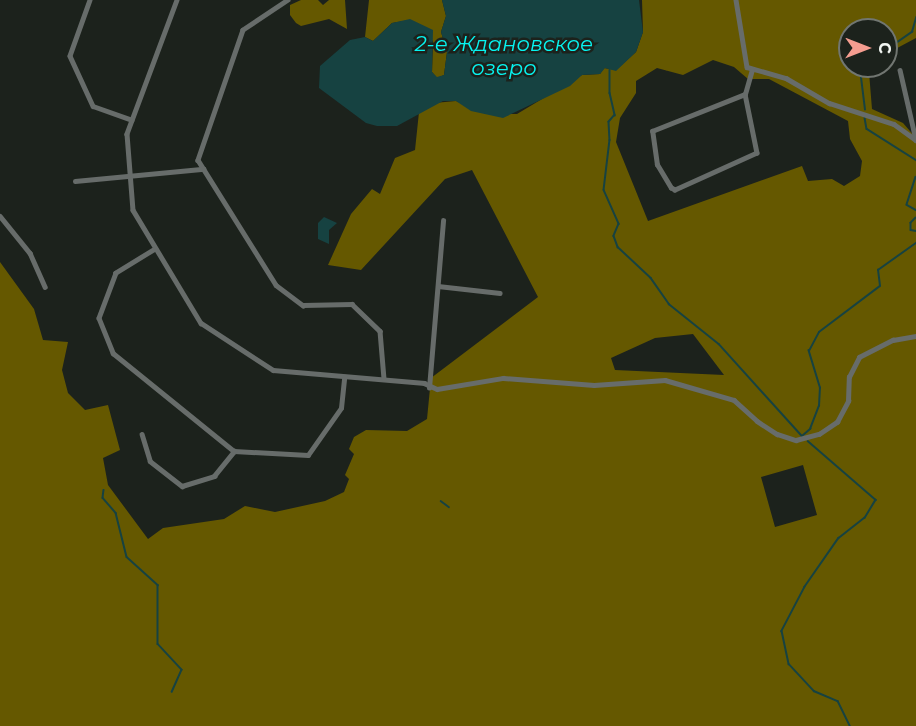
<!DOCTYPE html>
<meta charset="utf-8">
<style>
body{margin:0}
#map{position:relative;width:916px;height:726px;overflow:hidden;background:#1c221c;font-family:Montserrat,sans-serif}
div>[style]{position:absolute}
.forest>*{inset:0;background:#655800}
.water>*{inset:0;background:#164241}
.stream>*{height:1.5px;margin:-0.75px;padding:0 0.75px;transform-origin:0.75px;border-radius:0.75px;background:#164241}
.minor>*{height:4.5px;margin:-2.25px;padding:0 2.25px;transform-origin:2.25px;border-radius:2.25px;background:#676c6a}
span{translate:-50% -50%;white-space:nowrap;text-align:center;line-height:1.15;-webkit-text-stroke:5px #1c221c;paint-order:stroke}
.water-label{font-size:21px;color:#07f4f0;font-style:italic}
.north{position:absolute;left:838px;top:18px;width:60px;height:60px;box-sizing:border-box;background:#1c221c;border:2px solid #717671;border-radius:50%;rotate:90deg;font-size:16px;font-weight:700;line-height:24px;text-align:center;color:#f1f5f1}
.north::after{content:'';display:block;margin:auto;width:21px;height:27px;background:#f59d90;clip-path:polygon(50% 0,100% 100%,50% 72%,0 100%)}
</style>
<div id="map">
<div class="forest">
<i style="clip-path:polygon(301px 0,318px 0,323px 5px,329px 0,345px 0,347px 29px,329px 19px,301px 26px,296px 23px,290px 15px,290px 5px)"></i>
<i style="clip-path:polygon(369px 0,442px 0,446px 16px,441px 32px,447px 52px,444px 75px,437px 78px,432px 72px,433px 41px,410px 20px,392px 23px,373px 41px,365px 37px)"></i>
<i style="clip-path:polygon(evenodd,642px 0,916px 0,916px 38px,886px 54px,886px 30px,850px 30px,850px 66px,874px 66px,869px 72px,872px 109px,903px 123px,916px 138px,916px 726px,0 726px,0 262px,34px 309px,43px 340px,68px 342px,62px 370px,68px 393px,85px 410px,108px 405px,120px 450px,103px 458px,108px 485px,148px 539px,163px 528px,224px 519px,245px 506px,275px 512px,325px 501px,344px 492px,349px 479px,345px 475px,354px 454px,349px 449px,354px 437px,366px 430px,407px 431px,427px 419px,431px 378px,538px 297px,472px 170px,445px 179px,361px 270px,328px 265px,351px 214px,372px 189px,380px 194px,395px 158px,415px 150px,419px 112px,434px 103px,456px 101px,486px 114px,517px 114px,582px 75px,600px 74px,604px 68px,616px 70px,636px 52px,643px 32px,642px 0,713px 60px,734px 67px,748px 79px,769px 79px,848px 121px,850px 139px,862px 161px,860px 176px,844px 186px,832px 179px,808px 181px,802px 166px,648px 221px,616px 142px,620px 118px,636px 93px,636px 81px,657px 68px,683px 75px,713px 60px,642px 0,693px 334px,724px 375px,615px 370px,611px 358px,655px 338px,693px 334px,642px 0,803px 465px,817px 515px,775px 527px,761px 477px,803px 465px)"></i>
</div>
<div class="water">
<i style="clip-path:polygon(442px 0,639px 0,643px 32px,636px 52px,616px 71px,605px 68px,600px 74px,582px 75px,570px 86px,503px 118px,471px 111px,456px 101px,443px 101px,397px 126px,377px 126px,366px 123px,319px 88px,320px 66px,350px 40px,365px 37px,373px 41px,392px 23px,410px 19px,433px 30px,432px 72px,437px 77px,444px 75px,447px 52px,441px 32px,446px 16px)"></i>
<i style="clip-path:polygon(324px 217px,337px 223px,329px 230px,329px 244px,318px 239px,318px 223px)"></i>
</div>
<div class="stream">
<i style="left:886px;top:50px;width:32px;rotate:-35deg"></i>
<i style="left:912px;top:32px;width:15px;rotate:-74deg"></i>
<i style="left:610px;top:70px;width:23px;rotate:90deg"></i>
<i style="left:610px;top:93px;width:23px;rotate:77deg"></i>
<i style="left:615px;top:115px;width:9px;rotate:131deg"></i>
<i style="left:609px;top:122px;width:18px;rotate:87deg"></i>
<i style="left:610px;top:140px;width:50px;rotate:96.8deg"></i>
<i style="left:604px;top:190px;width:37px;rotate:66deg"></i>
<i style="left:619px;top:224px;width:13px;rotate:113deg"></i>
<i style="left:614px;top:236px;width:12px;rotate:70deg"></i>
<i style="left:618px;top:247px;width:45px;rotate:43.2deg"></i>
<i style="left:651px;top:278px;width:32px;rotate:55deg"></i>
<i style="left:669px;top:304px;width:64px;rotate:38.7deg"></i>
<i style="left:719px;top:344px;width:124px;rotate:47.9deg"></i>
<i style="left:865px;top:110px;width:39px;rotate:-97deg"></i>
<i style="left:860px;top:71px;width:9px;rotate:-36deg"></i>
<i style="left:865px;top:118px;width:11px;rotate:80deg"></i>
<i style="left:867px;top:129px;width:58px;rotate:32.3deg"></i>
<i style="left:916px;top:177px;width:29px;rotate:108deg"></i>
<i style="left:907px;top:205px;width:10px;rotate:29deg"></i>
<i style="left:916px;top:218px;width:7px;rotate:135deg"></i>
<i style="left:911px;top:223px;width:7px;rotate:90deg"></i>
<i style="left:911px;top:230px;width:5px;rotate:11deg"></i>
<i style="left:802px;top:436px;width:11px;rotate:-41deg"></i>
<i style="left:810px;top:429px;width:25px;rotate:-69deg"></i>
<i style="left:819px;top:406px;width:18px;rotate:-87deg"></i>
<i style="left:820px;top:388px;width:39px;rotate:-107deg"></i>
<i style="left:809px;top:351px;width:21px;rotate:-62deg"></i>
<i style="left:819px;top:332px;width:76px;rotate:-37deg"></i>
<i style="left:880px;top:286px;width:16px;rotate:-97deg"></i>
<i style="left:878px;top:270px;width:47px;rotate:-35.4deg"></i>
<i style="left:808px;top:441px;width:90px;rotate:40.9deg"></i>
<i style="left:876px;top:500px;width:21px;rotate:121deg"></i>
<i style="left:865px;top:518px;width:33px;rotate:142deg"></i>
<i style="left:839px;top:538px;width:60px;rotate:124.8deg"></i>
<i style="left:805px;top:587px;width:50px;rotate:117.6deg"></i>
<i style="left:782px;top:631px;width:34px;rotate:78deg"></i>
<i style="left:789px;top:664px;width:37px;rotate:47deg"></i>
<i style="left:814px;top:691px;width:26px;rotate:23deg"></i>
<i style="left:838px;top:701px;width:28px;rotate:64deg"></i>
<i style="left:104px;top:490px;width:8px;rotate:97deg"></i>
<i style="left:103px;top:498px;width:20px;rotate:49deg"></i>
<i style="left:116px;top:513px;width:45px;rotate:76deg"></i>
<i style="left:127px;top:557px;width:42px;rotate:42.1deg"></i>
<i style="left:158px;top:585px;width:59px;rotate:90deg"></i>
<i style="left:158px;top:644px;width:35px;rotate:47deg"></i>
<i style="left:182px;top:670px;width:24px;rotate:114deg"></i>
<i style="left:441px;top:501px;width:10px;rotate:37deg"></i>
</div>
<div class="minor">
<i style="left:90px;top:0;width:59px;rotate:109.7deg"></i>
<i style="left:70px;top:56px;width:55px;rotate:65.3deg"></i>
<i style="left:93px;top:106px;width:41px;rotate:19.7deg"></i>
<i style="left:177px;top:0;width:143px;rotate:110.5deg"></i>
<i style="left:127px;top:134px;width:76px;rotate:85.5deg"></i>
<i style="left:133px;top:210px;width:132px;rotate:59deg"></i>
<i style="left:201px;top:323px;width:86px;rotate:33.1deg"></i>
<i style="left:273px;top:370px;width:152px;rotate:4.9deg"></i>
<i style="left:424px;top:383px;width:14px;rotate:25deg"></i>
<i style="left:437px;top:389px;width:67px;rotate:-9.5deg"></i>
<i style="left:503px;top:378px;width:91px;rotate:4.4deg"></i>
<i style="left:594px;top:385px;width:71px;rotate:-4deg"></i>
<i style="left:665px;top:380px;width:72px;rotate:16.2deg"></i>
<i style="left:734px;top:400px;width:31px;rotate:42deg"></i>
<i style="left:757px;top:421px;width:24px;rotate:33deg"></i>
<i style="left:777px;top:434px;width:20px;rotate:18deg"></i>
<i style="left:796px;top:440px;width:24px;rotate:-15deg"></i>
<i style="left:819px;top:434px;width:22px;rotate:-34deg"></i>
<i style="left:837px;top:422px;width:24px;rotate:-62deg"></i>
<i style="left:848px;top:401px;width:24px;rotate:-88deg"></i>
<i style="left:849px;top:377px;width:22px;rotate:-63deg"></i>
<i style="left:859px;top:357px;width:38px;rotate:-27deg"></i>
<i style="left:893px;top:340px;width:23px;rotate:-10deg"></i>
<i style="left:288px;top:0;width:54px;rotate:146.3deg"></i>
<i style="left:243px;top:30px;width:138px;rotate:109.1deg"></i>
<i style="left:198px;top:160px;width:147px;rotate:58deg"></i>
<i style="left:276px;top:285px;width:34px;rotate:37deg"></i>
<i style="left:303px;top:305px;width:49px;rotate:-1.2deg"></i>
<i style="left:352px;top:304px;width:39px;rotate:44deg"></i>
<i style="left:380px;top:331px;width:48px;rotate:85.2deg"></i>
<i style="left:736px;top:0;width:68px;rotate:80.7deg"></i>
<i style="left:747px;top:67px;width:41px;rotate:15.8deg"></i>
<i style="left:786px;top:78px;width:50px;rotate:30.2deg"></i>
<i style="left:829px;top:103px;width:68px;rotate:17.9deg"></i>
<i style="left:894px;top:124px;width:27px;rotate:36deg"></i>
<i style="left:900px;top:70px;width:72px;rotate:77.1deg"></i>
<i style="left:745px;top:94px;width:60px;rotate:78.5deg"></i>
<i style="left:757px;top:153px;width:90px;rotate:155.7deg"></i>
<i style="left:675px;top:190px;width:4px;rotate:-153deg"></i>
<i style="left:671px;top:188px;width:27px;rotate:-121deg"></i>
<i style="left:657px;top:165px;width:34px;rotate:-98deg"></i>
<i style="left:652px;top:131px;width:100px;rotate:-21.7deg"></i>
<i style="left:745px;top:94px;width:25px;rotate:-74deg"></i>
<i style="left:75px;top:181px;width:129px;rotate:-5.4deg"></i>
<i style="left:0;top:216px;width:48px;rotate:51deg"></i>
<i style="left:30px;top:253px;width:37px;rotate:66deg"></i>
<i style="left:155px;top:249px;width:46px;rotate:148.4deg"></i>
<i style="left:116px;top:273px;width:48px;rotate:110.7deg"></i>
<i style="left:99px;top:318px;width:38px;rotate:68deg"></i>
<i style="left:113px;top:353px;width:156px;rotate:39deg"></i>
<i style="left:234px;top:451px;width:74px;rotate:3.1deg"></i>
<i style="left:308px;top:455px;width:57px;rotate:-54.9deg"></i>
<i style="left:341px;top:408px;width:31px;rotate:-84deg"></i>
<i style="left:438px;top:286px;width:62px;rotate:6.4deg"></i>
<i style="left:429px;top:388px;width:168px;rotate:-85.2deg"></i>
<i style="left:142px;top:434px;width:28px;rotate:73deg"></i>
<i style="left:150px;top:461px;width:41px;rotate:38deg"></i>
<i style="left:182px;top:486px;width:34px;rotate:-17deg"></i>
<i style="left:214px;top:476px;width:32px;rotate:-51deg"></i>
</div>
<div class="water-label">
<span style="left:504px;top:56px">2-е Ждановское<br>озеро</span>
</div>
<div class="north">С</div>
</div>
